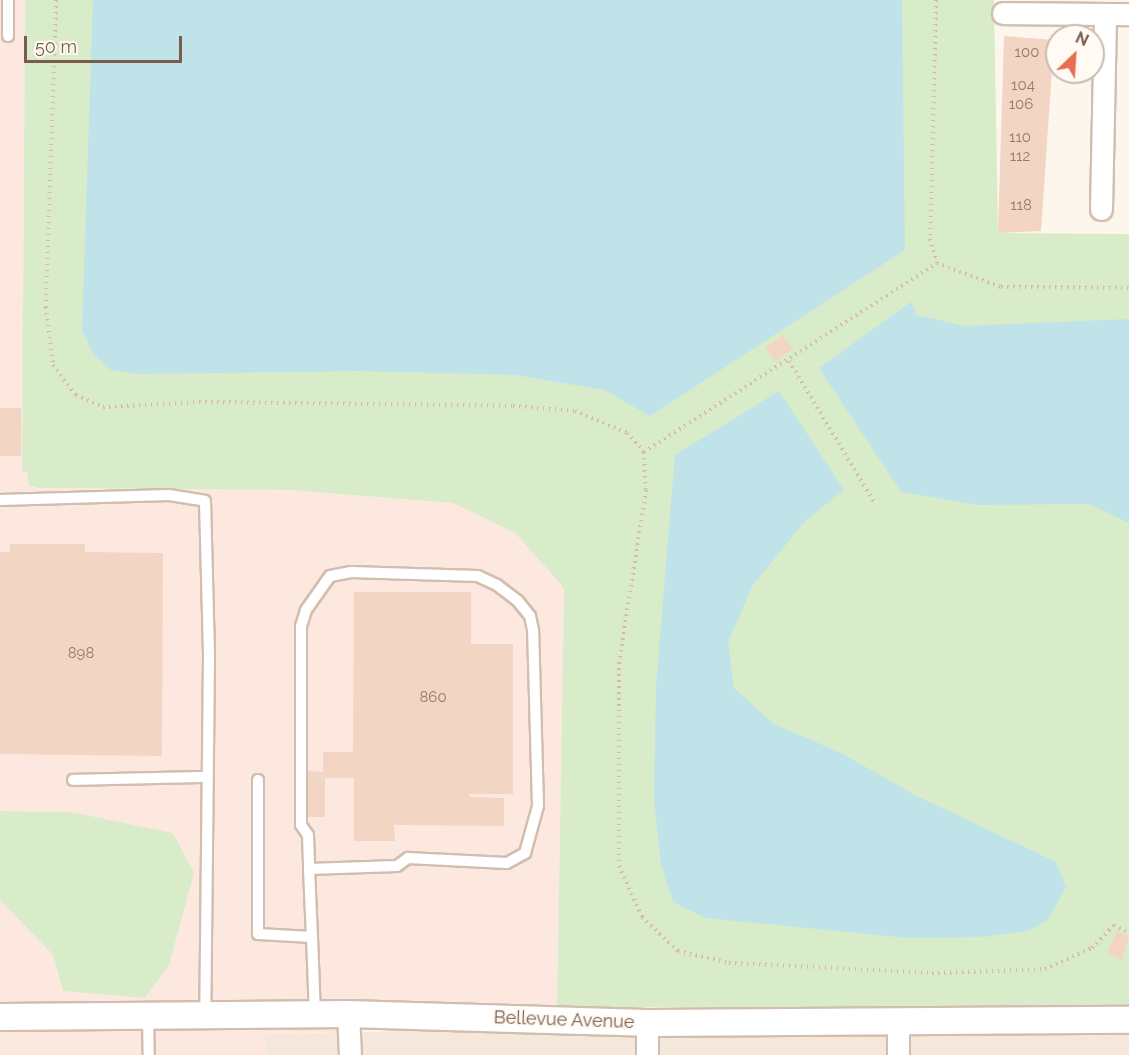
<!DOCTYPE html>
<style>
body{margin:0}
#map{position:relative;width:1129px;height:1055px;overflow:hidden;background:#fdf6ec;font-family:Raleway,sans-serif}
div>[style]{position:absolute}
.residential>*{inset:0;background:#f5e8da;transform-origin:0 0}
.commercial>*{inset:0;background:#fde8e0}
.green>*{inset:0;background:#d8ecc9}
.water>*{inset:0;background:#bfe3e8}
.building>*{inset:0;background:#f3d5c3;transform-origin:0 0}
.path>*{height:4px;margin-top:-2px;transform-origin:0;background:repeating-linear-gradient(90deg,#d9b8a5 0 1.5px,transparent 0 6px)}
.roads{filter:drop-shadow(2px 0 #d1beb0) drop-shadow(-2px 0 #d1beb0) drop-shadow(0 2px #d1beb0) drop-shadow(0 -2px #d1beb0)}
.service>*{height:10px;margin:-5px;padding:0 5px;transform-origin:5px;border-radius:5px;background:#fff}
.minor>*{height:21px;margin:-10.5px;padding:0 10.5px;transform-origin:10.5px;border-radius:10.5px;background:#fff}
.tertiary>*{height:26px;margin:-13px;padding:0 13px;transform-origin:13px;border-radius:13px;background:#fff}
span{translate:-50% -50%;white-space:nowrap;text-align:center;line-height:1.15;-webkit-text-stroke:4.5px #fffaf3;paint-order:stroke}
.number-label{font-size:15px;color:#987a6a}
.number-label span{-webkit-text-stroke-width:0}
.street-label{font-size:18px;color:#7a5c4d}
.north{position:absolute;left:1045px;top:24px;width:60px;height:60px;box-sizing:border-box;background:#fffaf3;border:2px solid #cabbb1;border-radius:50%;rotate:25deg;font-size:16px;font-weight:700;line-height:24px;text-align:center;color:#7a5c4d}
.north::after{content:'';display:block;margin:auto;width:21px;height:27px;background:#e76f51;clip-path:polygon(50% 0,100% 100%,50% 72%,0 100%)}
.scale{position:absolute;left:24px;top:36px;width:158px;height:27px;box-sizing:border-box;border:3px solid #7a5c4d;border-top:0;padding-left:8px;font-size:18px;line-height:21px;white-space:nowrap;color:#7a5c4d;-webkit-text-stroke:4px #fffaf3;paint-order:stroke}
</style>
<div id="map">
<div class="residential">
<i style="clip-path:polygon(489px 1029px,636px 1035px,636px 1055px,361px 1055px,360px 1032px)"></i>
<i style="left:338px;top:1032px;width:23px;height:75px;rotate:88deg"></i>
<i style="left:1129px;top:1032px;width:23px;height:220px;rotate:90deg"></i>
<i style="left:887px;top:1034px;width:21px;height:229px;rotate:90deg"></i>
</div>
<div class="commercial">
<i style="clip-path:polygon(0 0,25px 0,22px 471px,28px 472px,33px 488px,289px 490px,453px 503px,515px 533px,564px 588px,557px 1007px,358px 1000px,0 1005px,0 900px,53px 955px,63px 991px,71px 812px,0 811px)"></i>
<i style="clip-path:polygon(338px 1026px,338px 1032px,264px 1034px,267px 1055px,0 1055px,0 1029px)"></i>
</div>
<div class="green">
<i style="clip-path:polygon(25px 0,994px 0,998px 233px,1129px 234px,1129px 1007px,557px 1007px,564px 588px,515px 533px,453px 503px,289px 490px,36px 488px,29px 485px,27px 472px,22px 471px)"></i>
<i style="clip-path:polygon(0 811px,71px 812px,173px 833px,194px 873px,169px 965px,145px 998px,63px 991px,53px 955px,0 900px)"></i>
</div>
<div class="water">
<i style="clip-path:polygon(93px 0,902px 0,905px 250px,650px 416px,604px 390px,515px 375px,357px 371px,138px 374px,111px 370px,93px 354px,82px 329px)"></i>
<i style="clip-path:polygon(911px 302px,916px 315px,965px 326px,1129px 319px,1129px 523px,1089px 504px,978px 505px,901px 492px,819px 368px)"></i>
<i style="clip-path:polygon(779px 391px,844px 490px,806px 520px,753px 585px,728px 642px,734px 688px,774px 724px,841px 753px,915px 795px,1056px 862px,1066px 887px,1048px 920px,1028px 931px,984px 937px,907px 938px,706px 918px,673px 902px,661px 865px,654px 799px,656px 685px,675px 455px)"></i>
</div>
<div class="building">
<i style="clip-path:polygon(1004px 36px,1054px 40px,1041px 231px,998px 233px)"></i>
<i style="left:783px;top:335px;width:17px;height:22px;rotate:54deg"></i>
<i style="left:0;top:408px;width:21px;height:48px"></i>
<i style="clip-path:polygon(10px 544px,85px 544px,85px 552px,163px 553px,162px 756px,0 754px,0 552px,10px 552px)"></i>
<i style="clip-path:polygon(354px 592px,471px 592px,471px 644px,513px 644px,513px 794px,469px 794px,470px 797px,504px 798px,504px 826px,394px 825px,395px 841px,354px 841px,354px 778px,325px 778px,325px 817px,305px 817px,305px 771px,323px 772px,323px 752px,353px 752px)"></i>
<i style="clip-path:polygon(1117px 931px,1129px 936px,1122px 960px,1107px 953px)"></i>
</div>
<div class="path">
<i style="left:56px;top:0;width:307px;rotate:91.9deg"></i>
<i style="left:46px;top:307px;width:58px;rotate:83.1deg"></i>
<i style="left:53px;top:365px;width:38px;rotate:53deg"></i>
<i style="left:76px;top:395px;width:30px;rotate:24deg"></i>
<i style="left:103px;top:407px;width:96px;rotate:-3deg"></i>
<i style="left:199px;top:402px;width:314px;rotate:0.7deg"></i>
<i style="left:513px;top:406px;width:62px;rotate:4.6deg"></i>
<i style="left:575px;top:411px;width:56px;rotate:22.9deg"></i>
<i style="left:627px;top:433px;width:25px;rotate:48deg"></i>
<i style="left:644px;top:452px;width:38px;rotate:87deg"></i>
<i style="left:646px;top:490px;width:174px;rotate:98.9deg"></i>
<i style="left:619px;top:662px;width:204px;rotate:90deg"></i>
<i style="left:619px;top:866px;width:56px;rotate:65.7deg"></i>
<i style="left:642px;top:917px;width:50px;rotate:43.4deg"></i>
<i style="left:678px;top:951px;width:52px;rotate:13.2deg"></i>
<i style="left:729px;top:963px;width:203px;rotate:2.8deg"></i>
<i style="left:932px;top:973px;width:113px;rotate:-2deg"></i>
<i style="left:1045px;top:969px;width:51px;rotate:-24.1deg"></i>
<i style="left:1092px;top:948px;width:32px;rotate:-46deg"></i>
<i style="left:1114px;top:925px;width:17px;rotate:28deg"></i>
<i style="left:936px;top:0;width:239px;rotate:91.4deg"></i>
<i style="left:930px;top:239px;width:25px;rotate:74deg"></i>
<i style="left:937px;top:263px;width:68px;rotate:20.6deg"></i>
<i style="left:1001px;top:287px;width:128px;rotate:0.4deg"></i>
<i style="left:789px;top:361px;width:168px;rotate:58.9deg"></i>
<i style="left:644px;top:452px;width:349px;rotate:-32.8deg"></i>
</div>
<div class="roads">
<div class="service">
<i style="left:8px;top:0;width:36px;rotate:90deg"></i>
<i style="left:0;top:500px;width:169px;rotate:-1.7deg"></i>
<i style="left:169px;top:495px;width:36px;rotate:9deg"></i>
<i style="left:205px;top:501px;width:156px;rotate:88.5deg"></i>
<i style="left:209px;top:657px;width:358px;rotate:90.6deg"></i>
<i style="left:73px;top:780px;width:134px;rotate:-1.3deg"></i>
<i style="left:258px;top:780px;width:154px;rotate:90deg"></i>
<i style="left:258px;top:934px;width:54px;rotate:3.2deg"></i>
<i style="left:312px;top:937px;width:78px;rotate:87.8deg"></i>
<i style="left:309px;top:869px;width:88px;rotate:-2deg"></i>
<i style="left:397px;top:866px;width:14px;rotate:-36deg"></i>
<i style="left:408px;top:858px;width:99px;rotate:2.9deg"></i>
<i style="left:507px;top:863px;width:21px;rotate:-29deg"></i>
<i style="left:525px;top:853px;width:49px;rotate:-74.5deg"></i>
<i style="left:538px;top:806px;width:176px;rotate:-91.6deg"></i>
<i style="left:533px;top:630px;width:14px;rotate:-102deg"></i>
<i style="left:530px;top:616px;width:19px;rotate:-129deg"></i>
<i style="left:518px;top:601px;width:26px;rotate:-143deg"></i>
<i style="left:497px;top:585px;width:21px;rotate:-155deg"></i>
<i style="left:478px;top:576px;width:127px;rotate:-178.2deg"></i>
<i style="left:351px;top:572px;width:21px;rotate:169deg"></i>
<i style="left:330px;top:576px;width:42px;rotate:125.2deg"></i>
<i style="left:306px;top:610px;width:17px;rotate:107deg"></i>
<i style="left:301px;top:626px;width:199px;rotate:90deg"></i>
<i style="left:301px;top:825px;width:12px;rotate:55deg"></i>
<i style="left:308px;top:835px;width:34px;rotate:88deg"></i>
<i style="left:309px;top:869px;width:68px;rotate:87.5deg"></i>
<i style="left:148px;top:1016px;width:39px;rotate:89deg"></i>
</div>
<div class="minor">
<i style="left:1003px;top:13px;width:126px;rotate:0.5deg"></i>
<i style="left:1101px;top:209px;width:195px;rotate:-88.8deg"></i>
<i style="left:348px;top:1014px;width:41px;rotate:87.2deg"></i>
<i style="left:647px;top:1055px;width:32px;rotate:-90deg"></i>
<i style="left:898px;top:1055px;width:33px;rotate:-90deg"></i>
</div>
<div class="tertiary">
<i style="left:0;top:1017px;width:348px;rotate:-0.5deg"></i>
<i style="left:348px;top:1014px;width:299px;rotate:1.7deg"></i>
<i style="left:647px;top:1023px;width:482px;rotate:-0.4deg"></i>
</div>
</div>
<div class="number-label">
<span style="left:1027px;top:53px">100</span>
<span style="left:1023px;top:86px">104</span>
<span style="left:1021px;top:105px">106</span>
<span style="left:1020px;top:138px">110</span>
<span style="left:1020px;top:157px">112</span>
<span style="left:1021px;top:206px">118</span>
<span style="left:81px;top:654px">898</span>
<span style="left:433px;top:698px">860</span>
</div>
<div class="street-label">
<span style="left:564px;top:1020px;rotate:2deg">Bellevue Avenue</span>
</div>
<div class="north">N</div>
<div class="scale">50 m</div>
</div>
